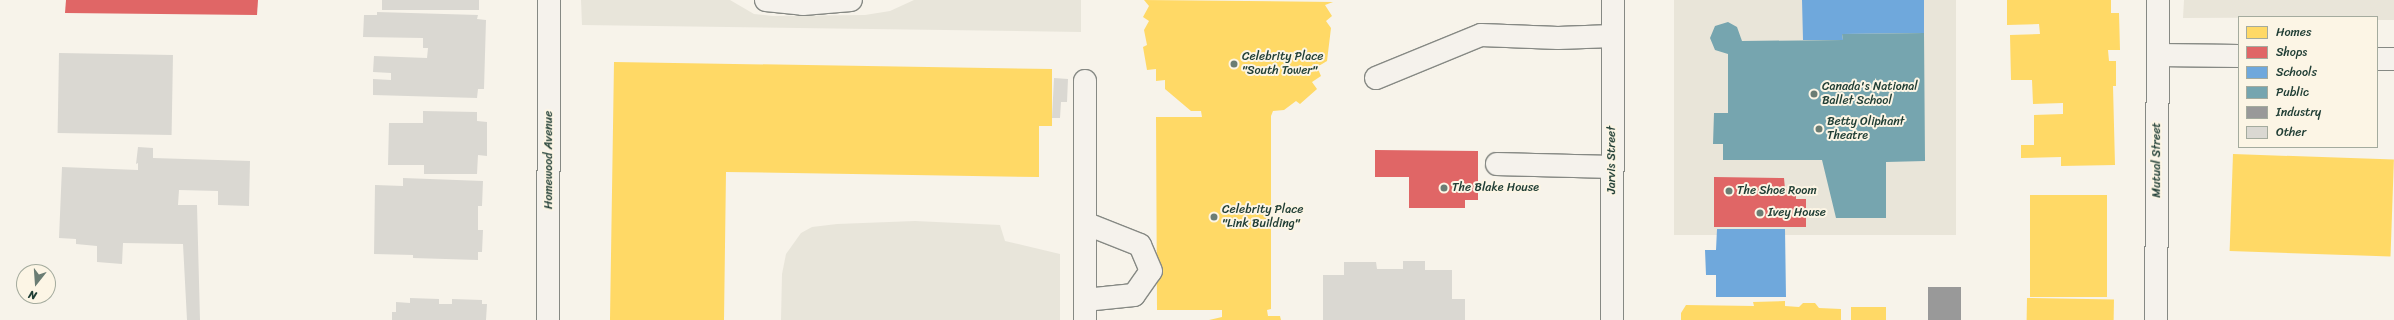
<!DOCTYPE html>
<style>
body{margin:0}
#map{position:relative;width:2394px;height:320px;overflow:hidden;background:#f7f3ea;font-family:Sriracha,sans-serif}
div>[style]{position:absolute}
.built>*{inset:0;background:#e9e5d9;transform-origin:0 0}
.green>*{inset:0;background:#e8e5da}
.homes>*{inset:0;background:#ffd966;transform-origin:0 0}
.shops>*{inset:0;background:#e06666}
.schools>*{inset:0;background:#6fa8dc}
.public>*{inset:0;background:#76a5af}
.industry>*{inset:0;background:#999;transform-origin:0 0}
.building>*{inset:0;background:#dad8d2;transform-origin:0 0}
.roads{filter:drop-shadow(1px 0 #868984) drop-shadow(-1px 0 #868984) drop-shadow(0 1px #868984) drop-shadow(0 -1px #868984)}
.minor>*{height:22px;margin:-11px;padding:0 11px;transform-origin:11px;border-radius:11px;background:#f5f2ec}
.major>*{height:22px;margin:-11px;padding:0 11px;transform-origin:11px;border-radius:11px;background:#f5f2ec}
.dots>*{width:11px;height:11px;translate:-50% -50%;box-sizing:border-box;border:2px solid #fcf5e5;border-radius:50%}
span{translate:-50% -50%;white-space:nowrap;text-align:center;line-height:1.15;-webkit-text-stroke:4px #fcf5e5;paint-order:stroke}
.poi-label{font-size:12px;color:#1f3d34}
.left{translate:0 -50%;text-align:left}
.street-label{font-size:12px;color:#1f3d34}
.legend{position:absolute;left:2238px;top:16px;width:140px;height:132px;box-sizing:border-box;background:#fcf5e5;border:1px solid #a4ab9e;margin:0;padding:5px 7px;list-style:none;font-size:12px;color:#1f3d34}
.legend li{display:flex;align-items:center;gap:8px;height:20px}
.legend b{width:20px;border:1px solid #a4ab9e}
.north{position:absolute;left:16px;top:264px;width:40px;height:40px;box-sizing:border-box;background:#fcf5e5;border:1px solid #a4ab9e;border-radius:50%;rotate:197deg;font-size:11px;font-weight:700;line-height:16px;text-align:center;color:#1f3d34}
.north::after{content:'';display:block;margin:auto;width:14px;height:18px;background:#6b7d74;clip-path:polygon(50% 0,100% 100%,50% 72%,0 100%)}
</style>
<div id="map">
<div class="built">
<i style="left:1674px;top:0;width:282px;height:235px"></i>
<i style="clip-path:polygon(2184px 0,2394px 0,2394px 20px,2377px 20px,2377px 17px,2183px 18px)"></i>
</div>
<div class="green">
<i style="clip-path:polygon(581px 0,730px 0,754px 14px,773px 16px,865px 15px,890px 11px,914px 0,1081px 0,1081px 32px,582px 25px)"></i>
<i style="clip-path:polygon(915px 221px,1000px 225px,1005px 241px,1060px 254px,1060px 320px,781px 320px,782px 274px,786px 254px,801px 233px,812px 227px,837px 224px)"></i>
</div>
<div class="homes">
<i style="clip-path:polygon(1144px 0,1333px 2px,1325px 5px,1332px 16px,1326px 21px,1331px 28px,1327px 61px,1317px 67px,1321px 76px,1312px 82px,1317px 89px,1300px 104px,1296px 101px,1284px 110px,1273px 111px,1271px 116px,1271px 309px,1267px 310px,1268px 316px,1280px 316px,1281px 320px,1209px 320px,1222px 317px,1222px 310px,1157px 310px,1156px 117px,1202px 117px,1201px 111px,1191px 111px,1165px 89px,1165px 80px,1156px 81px,1156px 69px,1147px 70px,1143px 47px,1147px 45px,1144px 30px,1149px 21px,1143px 17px,1149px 6px)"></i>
<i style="clip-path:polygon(2007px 0,2111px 0,2111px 13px,2119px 13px,2120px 50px,2108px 50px,2109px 61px,2116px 61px,2116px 86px,2113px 86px,2115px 165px,2061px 166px,2061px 157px,2021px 158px,2021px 145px,2034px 145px,2034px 115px,2063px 114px,2063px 103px,2033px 104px,2032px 80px,2011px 80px,2010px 35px,2040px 34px,2039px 24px,2007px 25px)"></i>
<i style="clip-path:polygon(614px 62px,1052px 69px,1052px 126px,1039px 126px,1039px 177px,726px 172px,724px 320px,610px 320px)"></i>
<i style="left:2233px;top:154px;width:161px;height:97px;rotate:2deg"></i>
<i style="left:2030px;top:195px;width:77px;height:102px"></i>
<i style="left:2027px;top:298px;width:87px;height:22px;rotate:1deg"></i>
<i style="clip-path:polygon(1785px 301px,1785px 306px,1799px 307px,1803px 303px,1815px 303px,1819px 308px,1841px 309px,1841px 320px,1681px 320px,1681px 313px,1686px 305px,1754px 306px,1753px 302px)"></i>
<i style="left:1851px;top:307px;width:35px;height:13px"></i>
</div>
<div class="shops">
<i style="clip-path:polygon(66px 0,258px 0,257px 15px,65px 13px)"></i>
<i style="clip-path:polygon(1375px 150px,1478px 151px,1478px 200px,1465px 200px,1465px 208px,1409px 208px,1409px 177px,1375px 177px)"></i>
<i style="clip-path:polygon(1714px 177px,1784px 178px,1785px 189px,1796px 189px,1796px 199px,1806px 199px,1806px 227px,1714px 227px)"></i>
</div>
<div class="schools">
<i style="clip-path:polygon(1802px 0,1924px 0,1924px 33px,1842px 34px,1843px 40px,1803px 40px)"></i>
<i style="clip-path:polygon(1717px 229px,1785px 229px,1786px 297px,1716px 297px,1716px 275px,1706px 275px,1705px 250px,1716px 250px)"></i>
</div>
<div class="public">
<i style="clip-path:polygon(1728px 22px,1737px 27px,1742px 41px,1843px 40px,1842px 34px,1924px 33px,1925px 161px,1886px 162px,1886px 218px,1836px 218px,1822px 160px,1723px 160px,1723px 144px,1713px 144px,1714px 113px,1728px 113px,1728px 54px,1715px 50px,1710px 38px,1715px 26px)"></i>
</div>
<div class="industry">
<i style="left:1928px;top:287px;width:33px;height:33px"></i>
</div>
<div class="building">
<i style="left:382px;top:0;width:97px;height:10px"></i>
<i style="clip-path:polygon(377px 12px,478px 15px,477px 19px,486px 20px,484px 89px,478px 89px,477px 98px,373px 95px,373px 79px,391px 80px,391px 73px,373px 72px,374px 56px,427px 58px,428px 48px,423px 48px,423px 38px,363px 37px,364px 15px,377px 15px)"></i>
<i style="left:59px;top:53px;width:114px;height:80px;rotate:1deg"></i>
<i style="clip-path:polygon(1054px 78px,1068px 79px,1067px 102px,1061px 102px,1060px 118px,1052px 118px)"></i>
<i style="clip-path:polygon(423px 111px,477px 112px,477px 121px,487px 122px,487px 156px,478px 155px,477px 174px,424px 174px,424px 165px,388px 165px,389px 123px,423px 123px)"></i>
<i style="clip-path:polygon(138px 147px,153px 148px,153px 158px,250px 161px,249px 206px,218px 205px,218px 191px,179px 190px,178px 205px,197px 205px,200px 320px,187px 320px,183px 244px,123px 243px,122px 264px,97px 262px,97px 246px,76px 244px,76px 239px,59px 238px,62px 167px,138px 170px,138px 163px,136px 164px)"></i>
<i style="clip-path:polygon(403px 178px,483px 181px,482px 206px,478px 206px,478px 230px,483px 230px,482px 252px,478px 252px,478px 260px,413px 258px,413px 255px,374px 254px,375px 185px,403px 186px)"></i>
<i style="clip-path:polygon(1403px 261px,1425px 261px,1425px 270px,1452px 270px,1452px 299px,1465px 299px,1465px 320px,1323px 320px,1323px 275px,1344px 275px,1344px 262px,1376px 262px,1377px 269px,1403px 269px)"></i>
<i style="clip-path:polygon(410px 298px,439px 299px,439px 304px,452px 304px,452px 299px,482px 300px,482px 304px,487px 304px,486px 320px,392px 320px,392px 312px,396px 312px,396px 302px,410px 303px)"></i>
</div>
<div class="roads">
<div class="minor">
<i style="left:766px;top:0;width:37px;rotate:6deg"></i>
<i style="left:803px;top:4px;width:48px;rotate:-4.8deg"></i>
<i style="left:2158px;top:55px;width:81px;rotate:0.7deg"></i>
<i style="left:2377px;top:59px;width:17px"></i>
<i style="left:1376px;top:78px;width:113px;rotate:-22.3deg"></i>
<i style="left:1481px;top:35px;width:77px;rotate:2.2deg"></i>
<i style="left:1558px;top:38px;width:55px;rotate:-2.1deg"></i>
<i style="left:1497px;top:164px;width:115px;rotate:1.5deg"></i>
<i style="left:1085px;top:300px;width:49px;rotate:-5.8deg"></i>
<i style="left:1134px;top:295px;width:29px;rotate:-55deg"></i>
<i style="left:1151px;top:271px;width:28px;rotate:-113deg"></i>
<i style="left:1140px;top:245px;width:57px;rotate:-158.4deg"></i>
<i style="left:548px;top:320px;width:320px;rotate:-89.8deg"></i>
<i style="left:1085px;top:320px;width:239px;rotate:-90deg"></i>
<i style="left:2156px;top:320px;width:320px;rotate:-89.6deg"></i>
</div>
<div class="major">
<i style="left:1612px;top:320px;width:320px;rotate:-89.8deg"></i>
</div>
</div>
<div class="dots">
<i style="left:1234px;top:64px;background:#6b7d74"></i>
<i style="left:1814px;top:94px;background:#6b7d74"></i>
<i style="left:1819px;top:129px;background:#6b7d74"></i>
<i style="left:1444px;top:188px;background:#6b7d74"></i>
<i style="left:1729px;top:191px;background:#6b7d74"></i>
<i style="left:1760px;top:213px;background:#6b7d74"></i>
<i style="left:1214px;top:217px;background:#6b7d74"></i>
</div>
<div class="poi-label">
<span class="left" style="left:1242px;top:64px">Celebrity Place<br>"South Tower"</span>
<span class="left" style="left:1822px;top:94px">Canada's National<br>Ballet School</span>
<span class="left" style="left:1827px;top:129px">Betty Oliphant<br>Theatre</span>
<span class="left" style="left:1452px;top:188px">The Blake House</span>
<span class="left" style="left:1737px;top:191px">The Shoe Room</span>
<span class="left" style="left:1222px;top:217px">Celebrity Place<br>"Link Building"</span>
<span class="left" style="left:1768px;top:213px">Ivey House</span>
</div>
<div class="street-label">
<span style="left:549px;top:160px;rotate:-90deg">Homewood Avenue</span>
<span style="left:1612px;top:160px;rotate:-90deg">Jarvis Street</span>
<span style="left:2157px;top:160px;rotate:-90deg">Mutual Street</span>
</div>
<ul class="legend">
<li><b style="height:11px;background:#ffd966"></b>Homes</li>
<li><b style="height:11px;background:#e06666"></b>Shops</li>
<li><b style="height:11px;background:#6fa8dc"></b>Schools</li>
<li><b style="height:11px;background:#76a5af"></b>Public</li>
<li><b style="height:11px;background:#999"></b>Industry</li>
<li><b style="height:11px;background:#dad8d2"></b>Other</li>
</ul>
<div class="north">N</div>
</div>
